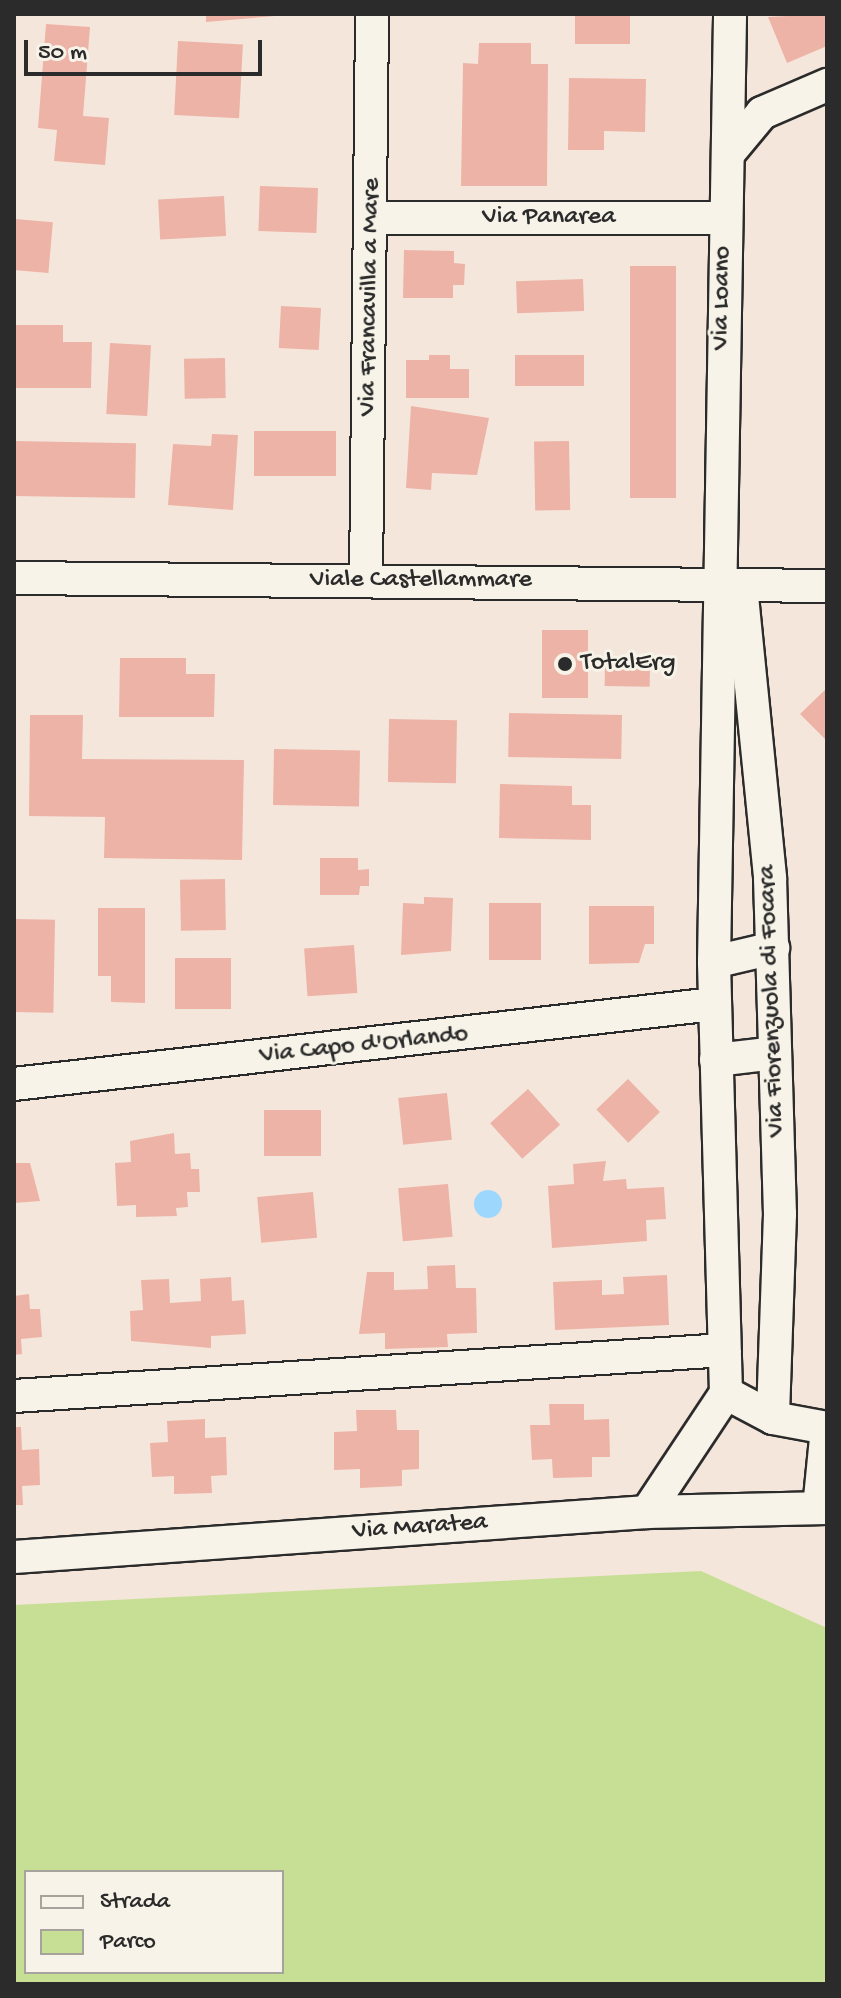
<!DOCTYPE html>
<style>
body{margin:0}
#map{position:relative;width:841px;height:1998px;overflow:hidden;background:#f5e6db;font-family:"Gochi Hand",sans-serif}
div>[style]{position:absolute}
.green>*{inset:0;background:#c7df95}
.water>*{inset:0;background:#9ed7fe}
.round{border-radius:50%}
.building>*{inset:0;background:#edb3a7;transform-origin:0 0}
.roads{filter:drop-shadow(2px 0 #2b2b2b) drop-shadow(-2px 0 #2b2b2b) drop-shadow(0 2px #2b2b2b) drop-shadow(0 -2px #2b2b2b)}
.minor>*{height:32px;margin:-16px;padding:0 16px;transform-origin:16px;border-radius:16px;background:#f7f3e8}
.dots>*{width:22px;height:22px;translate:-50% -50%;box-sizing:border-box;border:4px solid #f7f3e8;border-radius:50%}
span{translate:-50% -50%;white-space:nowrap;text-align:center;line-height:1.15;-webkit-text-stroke:6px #f7f3e8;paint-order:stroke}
.street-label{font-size:26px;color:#2b2b2b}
.poi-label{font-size:26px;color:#2b2b2b}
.left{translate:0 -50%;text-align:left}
.frame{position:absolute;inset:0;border:16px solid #2b2b2b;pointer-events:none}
.legend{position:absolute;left:24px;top:1870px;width:260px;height:104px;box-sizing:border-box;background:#f7f3e8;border:2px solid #a5a39c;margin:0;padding:10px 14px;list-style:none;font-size:24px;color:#2b2b2b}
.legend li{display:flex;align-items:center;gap:16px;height:40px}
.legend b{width:40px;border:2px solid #a5a39c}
.scale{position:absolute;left:24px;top:40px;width:238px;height:36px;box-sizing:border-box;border:4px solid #2b2b2b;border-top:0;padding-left:10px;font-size:24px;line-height:28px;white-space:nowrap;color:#2b2b2b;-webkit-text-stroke:6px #f7f3e8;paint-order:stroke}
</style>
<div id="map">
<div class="green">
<i style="clip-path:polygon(evenodd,701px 1571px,827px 1628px,827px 1984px,14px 1984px,14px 1605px,701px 1571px,26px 1872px,282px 1872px,282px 1972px,26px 1972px,26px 1872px)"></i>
</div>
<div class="water">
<i class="round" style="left:474px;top:1190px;width:28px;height:28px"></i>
</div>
<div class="building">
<i style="clip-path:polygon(206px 14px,299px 14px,206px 22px)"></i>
<i style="left:575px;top:14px;width:55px;height:30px"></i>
<i style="clip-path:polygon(827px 14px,827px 46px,787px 63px,768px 17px)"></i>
<i style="clip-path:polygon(46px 24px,90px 27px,83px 116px,109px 118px,105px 165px,54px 161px,57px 130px,38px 128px)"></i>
<i style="left:178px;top:41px;width:65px;height:74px;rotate:3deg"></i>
<i style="clip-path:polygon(479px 43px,531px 43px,531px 64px,548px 64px,547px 186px,461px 186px,463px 63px,478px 64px)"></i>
<i style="clip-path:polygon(569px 78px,646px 79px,645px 132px,604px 131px,604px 150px,568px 150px)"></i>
<i style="left:260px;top:186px;width:58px;height:45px;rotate:2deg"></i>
<i style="left:224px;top:196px;width:40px;height:66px;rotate:87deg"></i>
<i style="left:15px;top:219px;width:38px;height:51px;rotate:5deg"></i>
<i style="clip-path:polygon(404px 250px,454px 251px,454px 263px,465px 264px,464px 285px,453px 285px,453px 298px,403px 298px)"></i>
<i style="left:630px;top:266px;width:46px;height:232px"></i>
<i style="left:583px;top:279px;width:32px;height:67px;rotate:88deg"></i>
<i style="left:281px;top:306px;width:40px;height:42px;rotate:3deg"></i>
<i style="clip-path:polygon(14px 325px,63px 325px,63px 342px,92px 342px,91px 388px,14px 388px)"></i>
<i style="left:110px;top:343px;width:41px;height:71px;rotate:3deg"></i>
<i style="clip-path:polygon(429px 355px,450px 355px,450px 369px,469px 369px,469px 398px,406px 398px,406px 360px,429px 360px)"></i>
<i style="left:584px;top:355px;width:31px;height:69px;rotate:90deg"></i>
<i style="left:225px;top:358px;width:40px;height:41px;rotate:89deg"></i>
<i style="clip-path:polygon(411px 406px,489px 418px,477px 475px,432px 473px,431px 490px,406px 488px)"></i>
<i style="left:254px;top:431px;width:82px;height:45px"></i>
<i style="clip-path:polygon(212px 434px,238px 435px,233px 510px,168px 505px,173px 444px,211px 446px)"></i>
<i style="left:14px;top:441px;width:122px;height:55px;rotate:1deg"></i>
<i style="left:569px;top:441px;width:69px;height:35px;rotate:89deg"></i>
<i style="left:542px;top:630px;width:46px;height:68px"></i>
<i style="clip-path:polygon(120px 658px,186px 658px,186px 674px,215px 674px,214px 717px,119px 717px)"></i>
<i style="left:605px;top:665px;width:45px;height:21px;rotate:1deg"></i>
<i style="clip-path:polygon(827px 688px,827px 741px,800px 714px)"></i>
<i style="left:509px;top:713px;width:113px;height:44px;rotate:1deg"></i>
<i style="clip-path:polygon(30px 715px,83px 715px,82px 759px,244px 760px,242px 860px,104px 858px,105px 817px,29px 816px)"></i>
<i style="left:389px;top:719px;width:68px;height:63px;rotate:1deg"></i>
<i style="left:274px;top:749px;width:86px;height:56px;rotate:1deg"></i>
<i style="clip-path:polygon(500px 784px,572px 786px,572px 805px,591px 805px,591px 840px,499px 838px)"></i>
<i style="clip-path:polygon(320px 858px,358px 858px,358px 870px,369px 869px,369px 886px,360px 886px,359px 895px,320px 895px)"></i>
<i style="left:225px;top:879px;width:51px;height:45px;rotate:89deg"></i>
<i style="clip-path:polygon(424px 897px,453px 898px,451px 951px,401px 955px,403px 903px,424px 904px)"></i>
<i style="left:489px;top:903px;width:52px;height:57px"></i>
<i style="clip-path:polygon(589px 906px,654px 906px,654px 944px,645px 944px,639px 963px,589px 964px)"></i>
<i style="clip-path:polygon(98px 908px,145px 908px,145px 1003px,111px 1002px,111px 976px,98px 976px)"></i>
<i style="left:14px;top:919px;width:41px;height:93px;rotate:1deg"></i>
<i style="left:354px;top:945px;width:48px;height:50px;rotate:86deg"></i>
<i style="left:175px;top:958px;width:56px;height:51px"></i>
<i style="left:628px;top:1079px;width:46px;height:44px;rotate:46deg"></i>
<i style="left:528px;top:1089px;width:48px;height:51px;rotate:48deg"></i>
<i style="left:447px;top:1093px;width:47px;height:49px;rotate:84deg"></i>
<i style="left:264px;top:1110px;width:57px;height:46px"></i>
<i style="clip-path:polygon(174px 1133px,175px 1154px,190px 1153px,191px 1169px,199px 1169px,200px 1192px,187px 1192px,188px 1207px,176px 1208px,177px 1216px,136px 1217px,136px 1205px,117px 1206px,115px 1163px,131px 1162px,130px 1141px)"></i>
<i style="clip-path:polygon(606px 1161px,603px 1181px,626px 1179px,627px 1189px,664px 1187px,666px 1219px,646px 1220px,647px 1241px,552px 1248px,548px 1186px,574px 1184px,573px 1164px)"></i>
<i style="clip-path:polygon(14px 1163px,30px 1163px,40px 1201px,14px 1203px)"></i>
<i style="left:448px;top:1184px;width:53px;height:50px;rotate:85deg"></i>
<i style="left:313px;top:1192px;width:46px;height:56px;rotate:85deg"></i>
<i style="clip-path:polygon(455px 1265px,456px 1288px,476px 1288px,477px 1333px,447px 1334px,448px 1347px,385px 1349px,385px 1333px,359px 1334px,367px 1272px,394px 1272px,394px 1290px,428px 1289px,427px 1266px)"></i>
<i style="clip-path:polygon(667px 1275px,669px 1325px,555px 1330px,553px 1282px,602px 1280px,602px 1295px,624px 1294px,623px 1277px)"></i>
<i style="clip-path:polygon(231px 1277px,232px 1301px,244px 1300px,246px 1334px,211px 1336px,211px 1348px,131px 1341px,130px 1311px,143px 1310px,141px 1280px,169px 1279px,170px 1303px,201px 1301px,200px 1279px)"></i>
<i style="clip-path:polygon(29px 1294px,30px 1309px,40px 1309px,42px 1337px,21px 1339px,22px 1354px,14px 1355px,14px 1296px)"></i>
<i style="clip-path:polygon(549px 1404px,584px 1404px,584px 1420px,609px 1419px,610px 1457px,592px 1457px,592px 1477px,553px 1478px,552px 1459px,532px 1460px,530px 1425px,550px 1425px)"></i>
<i style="clip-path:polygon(356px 1410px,396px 1410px,397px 1430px,419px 1430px,419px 1469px,402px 1470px,402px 1486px,360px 1488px,360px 1469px,334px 1470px,334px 1432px,357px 1431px)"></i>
<i style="clip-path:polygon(205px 1419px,205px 1438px,226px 1437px,227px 1475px,211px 1476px,212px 1493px,174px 1494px,174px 1476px,152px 1477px,150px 1443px,168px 1442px,167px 1421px)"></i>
<i style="clip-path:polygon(14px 1427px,21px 1427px,22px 1450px,39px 1449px,40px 1485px,22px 1486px,23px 1505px,14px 1505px)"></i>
</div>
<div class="roads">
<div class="minor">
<i style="left:728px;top:154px;width:53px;rotate:-50.3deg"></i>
<i style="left:762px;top:113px;width:71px;rotate:-23.3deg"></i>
<i style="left:373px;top:218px;width:352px"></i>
<i style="left:14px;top:578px;width:813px;rotate:0.56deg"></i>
<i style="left:366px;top:580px;width:566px;rotate:-89.39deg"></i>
<i style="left:741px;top:586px;width:293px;rotate:84.3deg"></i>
<i style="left:770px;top:878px;width:336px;rotate:88.3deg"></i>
<i style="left:780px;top:1214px;width:204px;rotate:92deg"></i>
<i style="left:714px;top:962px;width:61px;rotate:-13.3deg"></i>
<i style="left:716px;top:1060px;width:59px;rotate:-6.8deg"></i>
<i style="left:14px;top:1084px;width:705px;rotate:-6.52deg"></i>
<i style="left:726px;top:1393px;width:431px;rotate:-91.6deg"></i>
<i style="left:714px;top:962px;width:948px;rotate:-89.03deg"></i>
<i style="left:726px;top:1393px;width:53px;rotate:28deg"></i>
<i style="left:773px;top:1418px;width:55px;rotate:10.5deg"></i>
<i style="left:827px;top:1428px;width:80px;rotate:95.7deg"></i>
<i style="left:14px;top:1396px;width:712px;rotate:-3.7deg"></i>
<i style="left:647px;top:1512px;width:143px;rotate:-56.4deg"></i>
<i style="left:14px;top:1557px;width:635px;rotate:-4.07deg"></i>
<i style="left:647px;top:1512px;width:180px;rotate:-1.3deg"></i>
</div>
</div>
<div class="dots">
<i style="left:565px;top:664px;background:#2b2b2b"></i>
</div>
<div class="street-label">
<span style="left:549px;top:218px">Via Panarea</span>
<span style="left:371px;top:297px;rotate:-89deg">Via Francavilla a Mare</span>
<span style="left:723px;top:298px;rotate:-89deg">Via Loano</span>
<span style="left:421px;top:581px">Viale Castellammare</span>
<span style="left:773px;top:1001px;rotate:-92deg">Via Fiorenzuola di Focara</span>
<span style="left:364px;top:1046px;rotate:-6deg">Via Capo d'Orlando</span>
<span style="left:420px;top:1528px;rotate:-4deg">Via Maratea</span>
</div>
<div class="poi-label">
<span class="left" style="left:581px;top:664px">TotalErg</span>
</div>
<div class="frame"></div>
<ul class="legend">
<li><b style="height:10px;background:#f7f3e8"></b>Strada</li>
<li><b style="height:22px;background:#c7df95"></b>Parco</li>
</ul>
<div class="scale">50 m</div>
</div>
